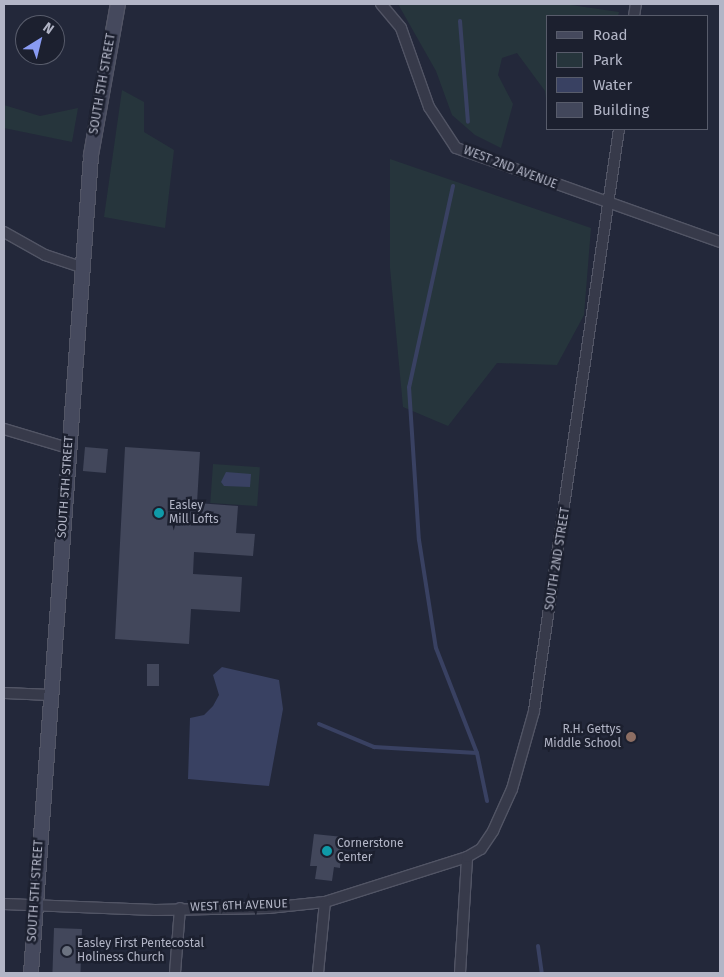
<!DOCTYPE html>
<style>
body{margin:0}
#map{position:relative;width:724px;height:977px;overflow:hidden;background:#23283a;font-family:"Fira Sans",sans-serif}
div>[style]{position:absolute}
.green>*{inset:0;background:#26353c;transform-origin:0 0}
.water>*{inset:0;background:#394162}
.stream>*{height:4px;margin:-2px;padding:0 2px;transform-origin:2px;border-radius:2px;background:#394162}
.building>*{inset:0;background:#42475b;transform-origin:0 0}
.roads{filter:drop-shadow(1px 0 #525565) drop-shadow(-1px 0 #525565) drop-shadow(0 1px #525565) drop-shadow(0 -1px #525565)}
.street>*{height:10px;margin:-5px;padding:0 5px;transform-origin:5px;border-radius:5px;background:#373a4a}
.secondary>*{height:14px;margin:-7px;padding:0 7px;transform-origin:7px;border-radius:7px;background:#45495d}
.dots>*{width:14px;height:14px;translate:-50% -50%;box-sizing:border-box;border:2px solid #1c202f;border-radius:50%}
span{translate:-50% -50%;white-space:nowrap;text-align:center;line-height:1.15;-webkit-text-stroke:5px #1c202f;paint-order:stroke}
.street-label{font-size:12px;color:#b2b5c6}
.poi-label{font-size:12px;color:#b2b5c6}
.left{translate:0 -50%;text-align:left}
.right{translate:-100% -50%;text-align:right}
.frame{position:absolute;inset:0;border:5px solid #b2b5c6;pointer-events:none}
.legend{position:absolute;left:546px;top:15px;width:162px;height:115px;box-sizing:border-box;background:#1c202f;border:1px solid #585c6b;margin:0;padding:6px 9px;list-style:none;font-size:15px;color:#b2b5c6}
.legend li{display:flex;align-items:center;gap:10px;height:25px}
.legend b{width:25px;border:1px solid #585c6b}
.north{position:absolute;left:15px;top:15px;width:50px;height:50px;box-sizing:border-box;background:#1c202f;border:1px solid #585c6b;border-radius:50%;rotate:36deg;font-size:14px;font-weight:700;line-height:20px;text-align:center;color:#b2b5c6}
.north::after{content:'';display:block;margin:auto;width:18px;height:22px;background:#899bf3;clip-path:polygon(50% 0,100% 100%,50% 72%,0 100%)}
</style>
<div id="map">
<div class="green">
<i style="clip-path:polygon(398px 4px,564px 4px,619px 12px,618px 16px,548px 16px,548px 113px,545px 91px,517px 53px,502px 58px,498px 75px,513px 104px,501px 148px,475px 135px,452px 115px,436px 71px)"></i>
<i style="clip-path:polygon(122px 90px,144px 102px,144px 132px,174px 150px,165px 228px,104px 217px)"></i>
<i style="clip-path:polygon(4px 105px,40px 116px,78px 108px,72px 142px,4px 128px)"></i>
<i style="clip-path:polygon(390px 159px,591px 228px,584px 315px,557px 365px,497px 363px,448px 426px,403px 407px,390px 268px)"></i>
<i style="left:213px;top:464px;width:47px;height:39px;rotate:4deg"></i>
</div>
<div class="water">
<i style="clip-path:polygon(226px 472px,251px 474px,250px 487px,224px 486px,221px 482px)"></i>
<i style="clip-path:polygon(222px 667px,279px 680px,283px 709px,269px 786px,188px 779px,190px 718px,204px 715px,213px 706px,219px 695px,213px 675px)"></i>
</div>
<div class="stream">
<i style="left:460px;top:21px;width:101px;rotate:85.5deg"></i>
<i style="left:453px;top:186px;width:206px;rotate:102.3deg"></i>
<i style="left:409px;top:387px;width:153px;rotate:86.3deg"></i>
<i style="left:419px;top:540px;width:109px;rotate:81.1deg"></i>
<i style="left:436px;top:648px;width:113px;rotate:68.7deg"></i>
<i style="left:477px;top:753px;width:49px;rotate:78.2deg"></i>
<i style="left:319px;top:724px;width:60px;rotate:22.7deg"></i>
<i style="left:374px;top:747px;width:103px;rotate:3.3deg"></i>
<i style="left:538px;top:946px;width:27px;rotate:82deg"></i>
</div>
<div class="building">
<i style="left:85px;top:447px;width:23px;height:24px;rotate:5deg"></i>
<i style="clip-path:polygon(125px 447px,200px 452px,197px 503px,238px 506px,236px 533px,255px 534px,253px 556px,194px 552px,193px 574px,242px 577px,240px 612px,191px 609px,189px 644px,115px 639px)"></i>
<i style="left:147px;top:664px;width:12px;height:22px"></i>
<i style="clip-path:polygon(314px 834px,343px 837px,340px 868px,334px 867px,332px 881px,315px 879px,317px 866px,310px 866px)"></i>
<i style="left:54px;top:928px;width:28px;height:45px;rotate:2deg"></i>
</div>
<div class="roads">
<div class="street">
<i style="left:381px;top:4px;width:31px;rotate:50deg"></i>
<i style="left:401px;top:28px;width:84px;rotate:70.5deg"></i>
<i style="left:429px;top:107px;width:49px;rotate:56.6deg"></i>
<i style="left:456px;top:148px;width:280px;rotate:19.6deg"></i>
<i style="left:634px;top:16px;width:12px;rotate:-81deg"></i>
<i style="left:4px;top:232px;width:47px;rotate:29.3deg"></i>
<i style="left:45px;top:255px;width:41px;rotate:18.4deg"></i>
<i style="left:4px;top:429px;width:67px;rotate:16.5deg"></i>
<i style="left:4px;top:693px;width:47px;rotate:2.4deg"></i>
<i style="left:4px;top:904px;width:151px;rotate:2.3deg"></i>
<i style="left:155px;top:910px;width:113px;rotate:-1deg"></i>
<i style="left:268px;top:908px;width:57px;rotate:-6deg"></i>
<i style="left:325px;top:902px;width:149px;rotate:-17.6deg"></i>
<i style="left:175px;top:973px;width:65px;rotate:-85.6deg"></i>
<i style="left:318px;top:973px;width:71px;rotate:-84.4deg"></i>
<i style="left:460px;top:973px;width:116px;rotate:-86.5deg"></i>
<i style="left:467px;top:857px;width:16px;rotate:-30deg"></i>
<i style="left:481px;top:849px;width:22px;rotate:-56deg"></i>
<i style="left:493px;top:831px;width:46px;rotate:-65.7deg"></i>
<i style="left:512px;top:789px;width:81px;rotate:-74.2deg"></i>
<i style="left:534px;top:711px;width:588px;rotate:-81.69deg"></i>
</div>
<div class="secondary">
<i style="left:31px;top:973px;width:820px;rotate:-85.8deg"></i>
<i style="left:91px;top:155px;width:153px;rotate:-79.9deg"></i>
</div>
</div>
<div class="dots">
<i style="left:159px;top:513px;background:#0f9aa8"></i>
<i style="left:631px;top:737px;background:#8d6e63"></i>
<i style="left:327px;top:851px;background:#0f9aa8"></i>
<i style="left:67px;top:951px;background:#6b7280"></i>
</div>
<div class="street-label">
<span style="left:103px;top:84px;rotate:-80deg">SOUTH 5TH STREET</span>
<span style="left:510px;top:168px;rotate:21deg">WEST 2ND AVENUE</span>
<span style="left:66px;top:487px;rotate:-86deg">SOUTH 5TH STREET</span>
<span style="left:558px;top:559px;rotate:-81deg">SOUTH 2ND STREET</span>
<span style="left:36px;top:891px;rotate:-86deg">SOUTH 5TH STREET</span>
<span style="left:239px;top:906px;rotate:-2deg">WEST 6TH AVENUE</span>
</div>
<div class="poi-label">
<span class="left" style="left:169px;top:513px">Easley<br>Mill Lofts</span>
<span class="right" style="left:621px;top:737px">R.H. Gettys<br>Middle School</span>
<span class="left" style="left:337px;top:851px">Cornerstone<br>Center</span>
<span class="left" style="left:77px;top:951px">Easley First Pentecostal<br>Holiness Church</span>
</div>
<div class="frame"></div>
<ul class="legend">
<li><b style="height:6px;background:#45495d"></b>Road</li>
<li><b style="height:14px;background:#26353c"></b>Park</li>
<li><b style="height:14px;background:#394162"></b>Water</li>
<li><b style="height:14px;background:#42475b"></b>Building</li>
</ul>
<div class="north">N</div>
</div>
